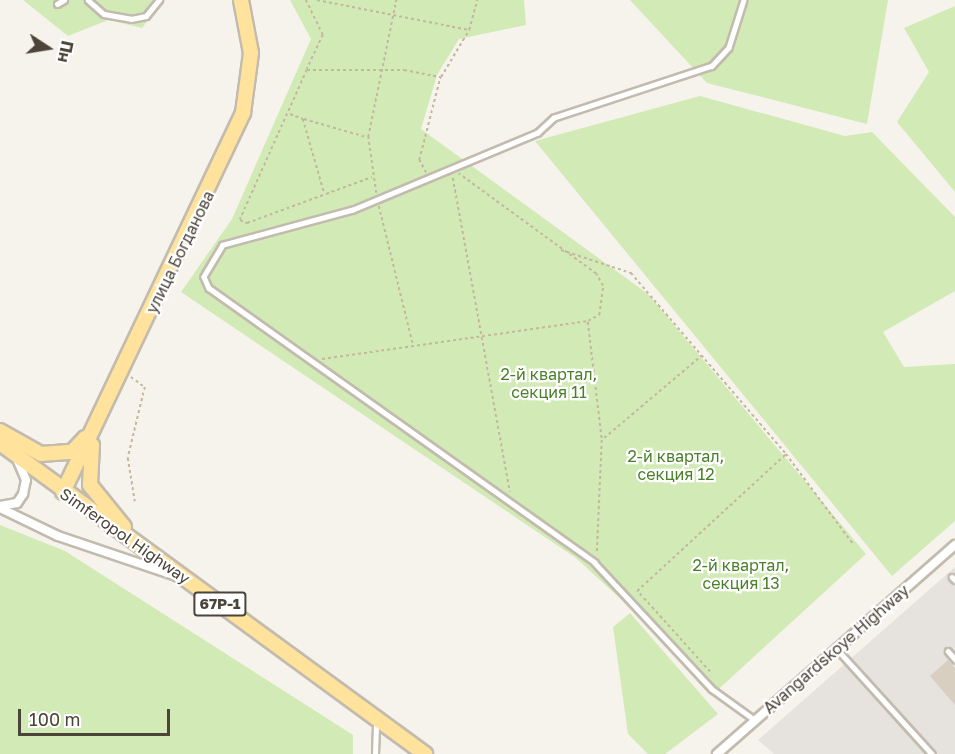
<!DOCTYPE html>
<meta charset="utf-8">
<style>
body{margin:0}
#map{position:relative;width:955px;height:754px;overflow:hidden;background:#f6f3ec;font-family:"Golos Text",sans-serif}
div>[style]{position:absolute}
.industrial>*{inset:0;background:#e6e2dd}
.green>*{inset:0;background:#d2eab5}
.building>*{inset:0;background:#d8cfc1}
.path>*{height:1.5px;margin-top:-0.75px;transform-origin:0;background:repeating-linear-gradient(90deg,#c4b79f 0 3px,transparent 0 6px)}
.roads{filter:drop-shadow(2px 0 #c2bbae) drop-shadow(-2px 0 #c2bbae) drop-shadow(0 2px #c2bbae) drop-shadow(0 -2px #c2bbae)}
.lane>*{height:4.5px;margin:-2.25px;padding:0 2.25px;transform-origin:2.25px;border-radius:2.25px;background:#fff}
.street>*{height:8px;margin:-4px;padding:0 4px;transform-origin:4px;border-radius:4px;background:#fff}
.primary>*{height:14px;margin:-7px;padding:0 7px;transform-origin:7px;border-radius:7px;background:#ffe39c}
span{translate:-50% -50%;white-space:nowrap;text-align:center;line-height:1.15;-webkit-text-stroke:4.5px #fff;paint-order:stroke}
.shield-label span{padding:2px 4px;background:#fff;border:2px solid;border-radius:4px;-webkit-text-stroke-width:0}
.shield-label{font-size:15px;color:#4b4439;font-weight:700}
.street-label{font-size:16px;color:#4b4439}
.park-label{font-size:16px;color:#4a7f2a}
.north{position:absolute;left:18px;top:18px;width:60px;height:60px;-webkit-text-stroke:4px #fff;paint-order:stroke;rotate:102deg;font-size:16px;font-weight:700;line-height:24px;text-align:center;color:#4b4439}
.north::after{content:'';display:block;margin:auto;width:21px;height:27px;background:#4b4439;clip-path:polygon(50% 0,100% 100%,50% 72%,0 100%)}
.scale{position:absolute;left:18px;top:709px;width:152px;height:27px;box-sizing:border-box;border:3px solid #4b4439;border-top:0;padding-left:8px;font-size:18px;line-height:21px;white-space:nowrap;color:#4b4439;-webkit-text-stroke:4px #fff;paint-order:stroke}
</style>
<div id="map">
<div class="industrial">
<i style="clip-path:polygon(955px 567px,955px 754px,774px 754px,758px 740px)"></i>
</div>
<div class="green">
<i style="clip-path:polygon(23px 0,164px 0,142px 28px,108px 20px,68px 36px)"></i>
<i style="clip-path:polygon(290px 0,524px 0,526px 25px,459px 39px,437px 75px,421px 129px,648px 294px,866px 554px,711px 696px,636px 613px,576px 558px,181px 292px,232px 219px,311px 39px)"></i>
<i style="clip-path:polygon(630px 0,888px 0,867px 124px,707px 83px)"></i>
<i style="clip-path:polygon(955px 6px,955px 192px,897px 122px,929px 72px,904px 28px)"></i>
<i style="clip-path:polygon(700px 96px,845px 136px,872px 132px,955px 217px,955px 291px,883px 332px,904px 367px,955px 364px,955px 521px,892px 576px,535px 141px)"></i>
<i style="clip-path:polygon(0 525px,65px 551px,353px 735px,353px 754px,0 754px)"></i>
<i style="clip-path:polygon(630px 613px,718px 714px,665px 754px,648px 754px,628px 734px,613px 627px)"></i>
</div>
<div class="building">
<i style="clip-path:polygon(948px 660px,955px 668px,955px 705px,930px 676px)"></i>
</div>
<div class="path">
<i style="left:306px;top:0;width:39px;rotate:64deg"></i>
<i style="left:323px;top:35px;width:38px;rotate:115deg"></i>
<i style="left:307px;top:70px;width:97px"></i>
<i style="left:404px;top:70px;width:38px;rotate:11deg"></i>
<i style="left:441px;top:77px;width:55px;rotate:-59.2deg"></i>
<i style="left:317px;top:0;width:155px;rotate:11.2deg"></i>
<i style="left:469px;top:30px;width:31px;rotate:-75deg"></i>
<i style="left:307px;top:70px;width:164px;rotate:114.1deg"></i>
<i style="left:240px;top:220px;width:8px;rotate:23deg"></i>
<i style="left:247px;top:223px;width:133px;rotate:-20.2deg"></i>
<i style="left:290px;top:114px;width:14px;rotate:21deg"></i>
<i style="left:303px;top:119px;width:76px;rotate:74deg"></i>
<i style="left:304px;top:119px;width:65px;rotate:16.2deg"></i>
<i style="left:426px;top:173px;width:15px;rotate:-118deg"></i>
<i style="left:419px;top:160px;width:85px;rotate:-75.6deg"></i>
<i style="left:453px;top:178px;width:319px;rotate:79.7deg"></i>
<i style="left:376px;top:193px;width:57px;rotate:-98.1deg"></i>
<i style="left:368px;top:137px;width:140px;rotate:-78.4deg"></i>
<i style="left:379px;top:206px;width:142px;rotate:76.2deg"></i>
<i style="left:561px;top:250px;width:74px;rotate:18.2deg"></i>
<i style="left:631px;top:273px;width:238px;rotate:49.4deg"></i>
<i style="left:786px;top:454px;width:112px;rotate:53.3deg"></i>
<i style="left:588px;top:322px;width:119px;rotate:83.2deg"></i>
<i style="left:602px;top:440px;width:113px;rotate:92.5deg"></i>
<i style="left:322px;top:359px;width:269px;rotate:-8.1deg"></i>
<i style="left:588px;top:321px;width:13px;rotate:-29deg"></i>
<i style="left:599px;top:315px;width:29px;rotate:-82deg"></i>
<i style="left:603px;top:286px;width:14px;rotate:-120deg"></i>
<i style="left:596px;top:274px;width:170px;rotate:-143.9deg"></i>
<i style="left:131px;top:377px;width:17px;rotate:36deg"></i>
<i style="left:145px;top:387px;width:73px;rotate:103.5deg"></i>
<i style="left:128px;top:458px;width:44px;rotate:80.8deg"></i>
<i style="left:604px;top:438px;width:127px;rotate:-40.2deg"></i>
<i style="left:710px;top:672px;width:109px;rotate:-132deg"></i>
<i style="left:637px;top:591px;width:202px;rotate:-42.6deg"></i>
</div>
<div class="roads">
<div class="lane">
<i style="left:88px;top:0;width:21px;rotate:41deg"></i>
<i style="left:104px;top:14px;width:27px;rotate:10deg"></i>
<i style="left:131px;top:19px;width:15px;rotate:-11deg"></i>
<i style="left:146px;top:16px;width:21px;rotate:-51deg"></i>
<i style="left:744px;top:0;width:50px;rotate:107.4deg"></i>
<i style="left:729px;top:48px;width:25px;rotate:133deg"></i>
<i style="left:712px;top:66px;width:166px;rotate:161.8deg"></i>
<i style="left:554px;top:118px;width:22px;rotate:137deg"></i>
<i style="left:538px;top:133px;width:200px;rotate:157.4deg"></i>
<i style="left:353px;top:210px;width:135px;rotate:164.9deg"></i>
<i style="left:223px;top:245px;width:37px;rotate:121deg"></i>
<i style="left:204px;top:277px;width:12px;rotate:66deg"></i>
<i style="left:209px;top:288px;width:473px;rotate:35.4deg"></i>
<i style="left:594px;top:562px;width:173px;rotate:47.1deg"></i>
<i style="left:712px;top:689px;width:53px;rotate:35.8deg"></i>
<i style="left:57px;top:4px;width:8px;rotate:-30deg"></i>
<i style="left:952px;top:577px;width:4px;rotate:45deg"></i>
<i style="left:836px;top:648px;width:143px;rotate:47.8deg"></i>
<i style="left:948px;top:651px;width:11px;rotate:49deg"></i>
<i style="left:375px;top:754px;width:32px;rotate:-88deg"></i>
</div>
<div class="street">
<i style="left:0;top:506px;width:17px;rotate:-10deg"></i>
<i style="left:17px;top:503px;width:11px;rotate:-56deg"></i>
<i style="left:23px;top:494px;width:14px;rotate:-78deg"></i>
<i style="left:26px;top:480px;width:23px;rotate:-113deg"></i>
<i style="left:0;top:508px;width:64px;rotate:25.8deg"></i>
<i style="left:58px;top:536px;width:125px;rotate:18.7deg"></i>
<i style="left:717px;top:754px;width:317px;rotate:-41.3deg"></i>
</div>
<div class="primary">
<i style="left:0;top:431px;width:47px;rotate:29.3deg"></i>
<i style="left:41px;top:454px;width:31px;rotate:-4deg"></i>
<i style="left:72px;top:452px;width:19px;rotate:-47deg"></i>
<i style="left:0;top:443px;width:527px;rotate:36.2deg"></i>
<i style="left:92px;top:445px;width:40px;rotate:92.9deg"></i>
<i style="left:90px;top:485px;width:54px;rotate:51deg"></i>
<i style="left:63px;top:492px;width:420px;rotate:-64.6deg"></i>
<i style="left:243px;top:113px;width:61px;rotate:-82.4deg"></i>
<i style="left:251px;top:53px;width:54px;rotate:-100.7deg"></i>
</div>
</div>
<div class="shield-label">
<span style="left:220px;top:604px">67Р-1</span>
</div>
<div class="street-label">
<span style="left:180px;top:252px;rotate:-64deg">улица Богданова</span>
<span style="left:125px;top:536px;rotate:35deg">Simferopol Highway</span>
<span style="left:836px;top:649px;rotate:-41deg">Avangardskoye Highway</span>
</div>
<div class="park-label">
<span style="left:549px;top:383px">2-й квартал,<br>секция 11</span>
<span style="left:676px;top:465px">2-й квартал,<br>секция 12</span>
<span style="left:741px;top:574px">2-й квартал,<br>секция 13</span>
</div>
<div class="north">Пн</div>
<div class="scale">100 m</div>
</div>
